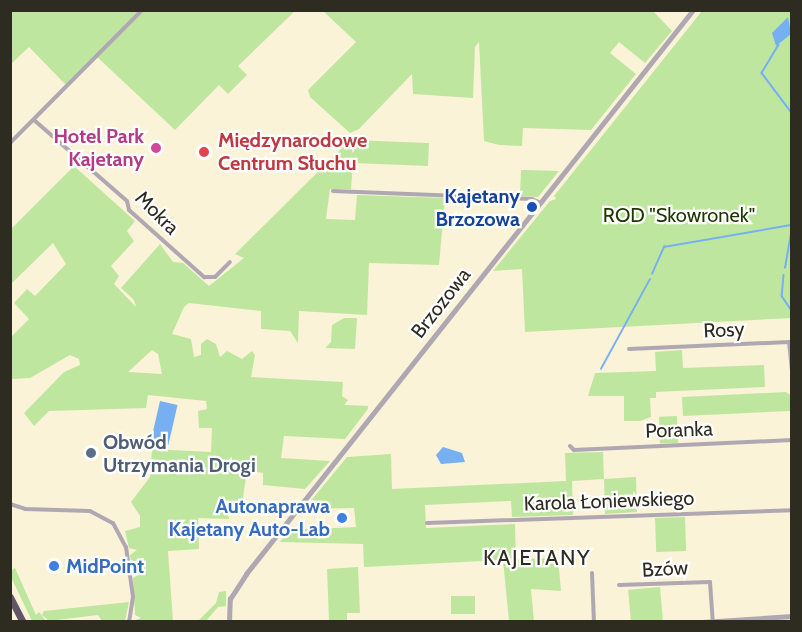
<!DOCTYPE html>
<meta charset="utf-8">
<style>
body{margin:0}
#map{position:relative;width:802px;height:632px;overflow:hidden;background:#fbf3d7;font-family:Cabin,sans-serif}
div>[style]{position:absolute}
.green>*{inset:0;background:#bfe69f;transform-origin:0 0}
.water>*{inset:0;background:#76b0f3;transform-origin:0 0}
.stream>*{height:1.5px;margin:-0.75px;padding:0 0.75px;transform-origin:0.75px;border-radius:0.75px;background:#76b0f3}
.minor>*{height:4px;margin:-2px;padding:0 2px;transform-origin:2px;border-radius:2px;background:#afa8b3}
.tertiary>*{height:4.5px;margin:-2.25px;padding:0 2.25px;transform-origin:2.25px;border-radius:2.25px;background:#afa8b3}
.motorway>*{height:7px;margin:-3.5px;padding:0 3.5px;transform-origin:3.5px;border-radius:3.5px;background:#625469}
.dots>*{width:16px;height:16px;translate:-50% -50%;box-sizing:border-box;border:3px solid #fff;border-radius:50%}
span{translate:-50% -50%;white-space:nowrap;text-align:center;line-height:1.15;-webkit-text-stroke:4.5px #fff;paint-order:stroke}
.hotel-label{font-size:20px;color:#b23c85;font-weight:700}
.right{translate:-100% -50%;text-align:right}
.health-label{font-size:20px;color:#be3a42;font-weight:700}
.left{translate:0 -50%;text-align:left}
.transit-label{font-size:20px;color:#164399;font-weight:700}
.street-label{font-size:20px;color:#2e2b20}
.park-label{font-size:20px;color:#1e3700}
.service-label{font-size:20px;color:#4e5e75;font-weight:700}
.shop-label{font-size:20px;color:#366cbe;font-weight:700}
.quarter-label{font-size:22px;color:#2e2b20;letter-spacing:1.5px}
.frame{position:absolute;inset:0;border:12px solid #2e2b20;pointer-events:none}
</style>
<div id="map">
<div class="green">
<i style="clip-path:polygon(10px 11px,295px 11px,238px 66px,247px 75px,228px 94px,219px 85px,175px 130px,95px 55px,66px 85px,29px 47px,11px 64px)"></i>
<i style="clip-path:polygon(323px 11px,653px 11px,672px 31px,645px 63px,619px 42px,610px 53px,636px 74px,591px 130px,523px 128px,522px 146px,499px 145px,484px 141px,479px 42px,475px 47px,473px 98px,413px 94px,412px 74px,359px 129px,350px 133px,310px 97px,308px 90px,356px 42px)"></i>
<i style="clip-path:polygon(702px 11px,791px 11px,791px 318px,525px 332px,522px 269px,493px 271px,550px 201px,556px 199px,554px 196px)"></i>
<i style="clip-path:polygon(evenodd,350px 140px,429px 143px,428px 166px,353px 163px,351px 189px,330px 189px,326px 219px,355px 220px,357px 195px,445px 198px,439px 265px,369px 263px,367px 315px,299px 311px,298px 343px,290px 331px,261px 329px,261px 311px,189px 303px,184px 307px,172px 334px,191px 339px,194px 357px,201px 355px,201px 344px,207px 339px,216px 344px,220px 357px,227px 351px,242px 359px,252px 351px,255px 355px,251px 377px,343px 382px,342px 396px,348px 400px,344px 405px,368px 406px,368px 409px,345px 439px,284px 436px,281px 458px,330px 461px,305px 489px,263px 485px,263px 473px,247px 470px,242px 505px,225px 505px,229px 519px,198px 518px,199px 549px,168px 551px,173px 621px,133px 621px,141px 618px,135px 615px,133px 578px,140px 574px,133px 572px,130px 555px,137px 550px,129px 548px,125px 531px,140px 527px,140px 516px,131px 502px,150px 477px,152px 449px,211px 452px,212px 428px,199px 428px,198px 411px,207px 409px,206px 401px,148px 395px,146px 408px,49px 411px,34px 426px,24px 413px,64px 372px,80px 365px,79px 359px,70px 355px,30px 378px,11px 379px,11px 337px,29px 319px,14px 303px,27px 289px,35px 296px,66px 264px,53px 243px,11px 284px,11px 229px,74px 166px,135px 221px,127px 231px,134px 241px,111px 266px,119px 276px,114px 284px,136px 307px,134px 300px,121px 288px,160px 244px,173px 262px,183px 263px,209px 286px,244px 258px,235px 254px,350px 140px,152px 350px,158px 354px,162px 374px,128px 372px,152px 350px)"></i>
<i style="clip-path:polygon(521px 170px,528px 170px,559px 171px,538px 197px,520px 196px)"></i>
<i style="clip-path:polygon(344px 318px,357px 318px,355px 349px,325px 348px,331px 342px,332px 325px)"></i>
<i style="clip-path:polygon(682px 350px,683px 368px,764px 365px,765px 387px,656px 392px,656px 398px,650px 398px,651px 417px,640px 421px,624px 421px,624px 396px,588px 396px,595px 373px,656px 371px,655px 352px)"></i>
<i style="clip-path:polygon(786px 392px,790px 395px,790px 411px,683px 416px,682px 397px)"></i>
<i style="left:677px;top:416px;width:27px;height:18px;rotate:88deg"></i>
<i style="clip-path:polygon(603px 452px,604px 479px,636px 477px,637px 512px,605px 514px,604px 479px,572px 481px,573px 515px,512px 517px,511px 501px,425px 505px,426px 528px,515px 524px,516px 559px,558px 558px,561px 591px,531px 589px,534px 621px,509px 621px,503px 560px,364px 567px,363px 544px,280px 542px,289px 530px,356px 527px,354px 508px,304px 509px,347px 457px,391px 454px,392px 489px,566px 481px,565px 453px)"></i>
<i style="left:685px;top:517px;width:34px;height:30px;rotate:88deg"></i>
<i style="clip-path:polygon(358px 567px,360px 613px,347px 613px,347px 621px,329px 621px,327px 569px)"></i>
<i style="clip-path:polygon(15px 568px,36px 615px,39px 612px,46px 621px,32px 621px,11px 577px,11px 570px)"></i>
<i style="left:660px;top:587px;width:33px;height:32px;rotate:85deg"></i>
<i style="clip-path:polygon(226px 591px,226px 606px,218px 607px,206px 621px,198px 621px,216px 603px,219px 592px)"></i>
<i style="left:475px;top:596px;width:18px;height:24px;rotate:90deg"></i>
<i style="clip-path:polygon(129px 602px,125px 621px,102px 621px,98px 615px,49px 621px,42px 615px,44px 611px)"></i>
</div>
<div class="water">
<i style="clip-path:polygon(788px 17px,791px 34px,776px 46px,772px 33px)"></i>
<i style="left:160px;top:401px;width:18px;height:41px;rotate:13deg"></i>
<i style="clip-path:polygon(443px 447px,462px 453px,465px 462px,441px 464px,436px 455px)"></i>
</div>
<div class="stream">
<i style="left:779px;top:45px;width:33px;rotate:121deg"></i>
<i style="left:762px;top:73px;width:50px;rotate:53.1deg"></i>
<i style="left:785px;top:268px;width:41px;rotate:-80.1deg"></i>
<i style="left:652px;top:274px;width:30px;rotate:-66deg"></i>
<i style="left:664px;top:247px;width:130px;rotate:-9.8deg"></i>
<i style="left:784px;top:275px;width:21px;rotate:95deg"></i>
<i style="left:782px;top:296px;width:18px;rotate:56deg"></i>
<i style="left:601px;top:369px;width:102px;rotate:-61.4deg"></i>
</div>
<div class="minor">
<i style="left:34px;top:120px;width:123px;rotate:41.1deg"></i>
<i style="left:127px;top:201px;width:9px;rotate:77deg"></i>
<i style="left:129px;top:210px;width:101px;rotate:41.8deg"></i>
<i style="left:204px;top:277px;width:11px"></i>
<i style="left:215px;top:277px;width:21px;rotate:-45deg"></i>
<i style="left:10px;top:143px;width:187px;rotate:-45.2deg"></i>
<i style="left:333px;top:191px;width:199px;rotate:2.3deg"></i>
<i style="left:532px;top:199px;width:10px;rotate:24deg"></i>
<i style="left:629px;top:349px;width:160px;rotate:-2.5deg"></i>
<i style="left:789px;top:342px;width:30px;rotate:84deg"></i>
<i style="left:570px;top:446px;width:6px;rotate:45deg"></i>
<i style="left:574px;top:450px;width:218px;rotate:-2.6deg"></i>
<i style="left:10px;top:504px;width:16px;rotate:18deg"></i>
<i style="left:25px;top:509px;width:65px;rotate:1.8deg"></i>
<i style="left:90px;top:511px;width:26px;rotate:28deg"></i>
<i style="left:113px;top:523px;width:27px;rotate:62deg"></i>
<i style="left:126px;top:547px;width:50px;rotate:82deg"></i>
<i style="left:133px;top:597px;width:25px;rotate:99deg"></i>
<i style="left:427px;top:523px;width:365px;rotate:-2deg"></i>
<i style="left:592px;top:573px;width:49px;rotate:87.7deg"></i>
<i style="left:619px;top:585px;width:91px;rotate:-1.9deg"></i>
<i style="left:710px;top:582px;width:39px;rotate:86deg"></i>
</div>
<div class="tertiary">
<i style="left:229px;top:622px;width:23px;rotate:-88deg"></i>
<i style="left:230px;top:599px;width:30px;rotate:-57deg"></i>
<i style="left:246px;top:574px;width:720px;rotate:-51.6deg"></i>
<i style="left:702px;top:622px;width:90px;rotate:-3.8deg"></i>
</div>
<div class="motorway">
<i style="left:10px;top:597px;width:28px;rotate:63deg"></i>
</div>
<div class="dots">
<i style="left:156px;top:148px;background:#d1479c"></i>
<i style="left:204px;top:152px;background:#e0444e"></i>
<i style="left:532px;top:207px;background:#1a4fb4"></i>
<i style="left:91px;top:453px;background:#5c6f8a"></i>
<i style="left:342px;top:518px;background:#3f7fe0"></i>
<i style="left:54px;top:566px;background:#3f7fe0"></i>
</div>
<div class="hotel-label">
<span class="right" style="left:144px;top:148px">Hotel Park<br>Kajetany</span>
</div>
<div class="health-label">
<span class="left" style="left:218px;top:152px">Międzynarodowe<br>Centrum Słuchu</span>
</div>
<div class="transit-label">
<span class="right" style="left:520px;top:208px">Kajetany<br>Brzozowa</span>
</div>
<div class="street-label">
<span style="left:157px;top:213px;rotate:45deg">Mokra</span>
<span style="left:441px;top:303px;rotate:-52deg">Brzozowa</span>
<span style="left:724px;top:330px;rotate:-3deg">Rosy</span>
<span style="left:679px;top:430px;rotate:-2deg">Poranka</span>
<span style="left:609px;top:501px;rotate:-2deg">Karola Łoniewskiego</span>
<span style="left:665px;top:569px;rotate:-3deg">Bzów</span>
</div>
<div class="park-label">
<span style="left:679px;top:215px">ROD "Skowronek"</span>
</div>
<div class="service-label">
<span class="left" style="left:103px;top:454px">Obwód<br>Utrzymania Drogi</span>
</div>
<div class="shop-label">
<span class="right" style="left:330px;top:518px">Autonaprawa<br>Kajetany Auto-Lab</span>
<span class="left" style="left:66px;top:566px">MidPoint</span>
</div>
<div class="quarter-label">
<span style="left:537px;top:558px">KAJETANY</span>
</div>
<div class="frame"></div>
</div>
